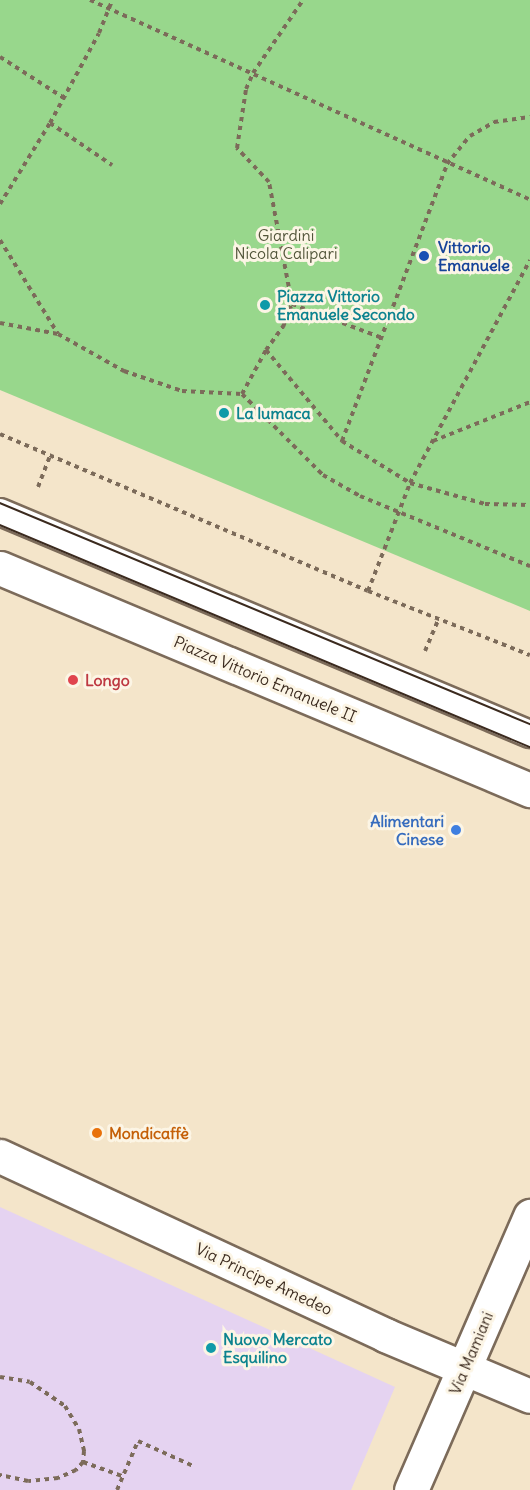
<!DOCTYPE html>
<meta charset="utf-8">
<style>
body{margin:0}
#map{position:relative;width:530px;height:1490px;overflow:hidden;background:#f4e5ca;font-family:Delius,sans-serif}
div>[style]{position:absolute}
.built>*{inset:0;background:#e5d3f1}
.green>*{inset:0;background:#98d78c}
.path>*{height:4px;margin-top:-2px;transform-origin:0;background:repeating-linear-gradient(90deg,#7c6b5a 0 4.5px,transparent 0 9px)}
.roads{filter:drop-shadow(2px 0 #7c6b5a) drop-shadow(-2px 0 #7c6b5a) drop-shadow(0 2px #7c6b5a) drop-shadow(0 -2px #7c6b5a)}
.service>*{height:26px;margin:-13px;padding:0 13px;transform-origin:13px;border-radius:13px;background:#fff}
.minor>*{height:33px;margin:-16.5px;padding:0 16.5px;transform-origin:16.5px;border-radius:16.5px;background:#fff}
.tertiary>*{height:33px;margin:-16.5px;padding:0 16.5px;transform-origin:16.5px;border-radius:16.5px;background:#fff}
.tram>*{height:1.5px;margin:-0.75px;padding:0 0.75px;transform-origin:0.75px;border-radius:0.75px;background:#3b2a1e}
.dots>*{width:16px;height:16px;translate:-50% -50%;box-sizing:border-box;border:3px solid #fcf5e5;border-radius:50%}
span{translate:-50% -50%;white-space:nowrap;text-align:center;line-height:1.15;-webkit-text-stroke:6px #fcf5e5;paint-order:stroke}
.park-label{font-size:16px;color:#52553a}
.transit-label{font-size:16px;color:#164399;font-weight:700}
.left{translate:0 -50%;text-align:left}
.culture-label{font-size:16px;color:#0d838f;font-weight:700}
.street-label{font-size:16px;color:#3b2a1e}
.health-label{font-size:16px;color:#be3a42;font-weight:700}
.shop-label{font-size:16px;color:#366cbe;font-weight:700}
.right{translate:-100% -50%;text-align:right}
.food-label{font-size:16px;color:#c56008;font-weight:700}
</style>
<div id="map">
<div class="built">
<i style="clip-path:polygon(0 1207px,395px 1387px,351px 1490px,0 1490px)"></i>
</div>
<div class="green">
<i style="clip-path:polygon(0 0,530px 0,530px 611px,0 390px)"></i>
</div>
<div class="path">
<i style="left:90px;top:0;width:483px;rotate:24.4deg"></i>
<i style="left:0;top:57px;width:76px;rotate:32.6deg"></i>
<i style="left:50px;top:123px;width:75px;rotate:34.1deg"></i>
<i style="left:0;top:204px;width:95px;rotate:-58.3deg"></i>
<i style="left:50px;top:123px;width:102px;rotate:-61.4deg"></i>
<i style="left:99px;top:33px;width:35px;rotate:-68deg"></i>
<i style="left:0;top:240px;width:110px;rotate:58.3deg"></i>
<i style="left:58px;top:334px;width:76px;rotate:29.3deg"></i>
<i style="left:124px;top:371px;width:61px;rotate:19deg"></i>
<i style="left:182px;top:391px;width:60px;rotate:2.9deg"></i>
<i style="left:242px;top:394px;width:50px;rotate:-61.4deg"></i>
<i style="left:266px;top:350px;width:29px;rotate:-54deg"></i>
<i style="left:283px;top:327px;width:25px;rotate:-69deg"></i>
<i style="left:292px;top:304px;width:124px;rotate:-100.7deg"></i>
<i style="left:269px;top:182px;width:47px;rotate:-133.3deg"></i>
<i style="left:237px;top:148px;width:60px;rotate:-81.3deg"></i>
<i style="left:246px;top:89px;width:17px;rotate:-66deg"></i>
<i style="left:253px;top:73px;width:88px;rotate:-55.6deg"></i>
<i style="left:292px;top:304px;width:94px;rotate:20.6deg"></i>
<i style="left:0;top:323px;width:59px;rotate:10.7deg"></i>
<i style="left:266px;top:350px;width:119px;rotate:50.1deg"></i>
<i style="left:342px;top:441px;width:80px;rotate:31.7deg"></i>
<i style="left:410px;top:483px;width:78px;rotate:15.6deg"></i>
<i style="left:485px;top:504px;width:45px;rotate:1.3deg"></i>
<i style="left:242px;top:394px;width:115px;rotate:45deg"></i>
<i style="left:323px;top:475px;width:43px;rotate:29.6deg"></i>
<i style="left:360px;top:496px;width:184px;rotate:22.4deg"></i>
<i style="left:0;top:434px;width:400px;rotate:23.1deg"></i>
<i style="left:368px;top:591px;width:174px;rotate:21.6deg"></i>
<i style="left:342px;top:441px;width:296px;rotate:-69.2deg"></i>
<i style="left:447px;top:164px;width:36px;rotate:-51deg"></i>
<i style="left:470px;top:136px;width:28px;rotate:-30deg"></i>
<i style="left:494px;top:122px;width:36px;rotate:-8deg"></i>
<i style="left:433px;top:441px;width:105px;rotate:-21.9deg"></i>
<i style="left:38px;top:487px;width:33px;rotate:-69deg"></i>
<i style="left:368px;top:591px;width:116px;rotate:-68.7deg"></i>
<i style="left:410px;top:483px;width:253px;rotate:-61.7deg"></i>
<i style="left:425px;top:651px;width:36px;rotate:-67deg"></i>
<i style="left:0;top:1377px;width:30px;rotate:9deg"></i>
<i style="left:30px;top:1382px;width:42px;rotate:34.4deg"></i>
<i style="left:65px;top:1406px;width:27px;rotate:59deg"></i>
<i style="left:79px;top:1429px;width:23px;rotate:77deg"></i>
<i style="left:84px;top:1451px;width:11px;rotate:95deg"></i>
<i style="left:83px;top:1462px;width:11px;rotate:131deg"></i>
<i style="left:76px;top:1470px;width:20px;rotate:156deg"></i>
<i style="left:58px;top:1478px;width:30px;rotate:174deg"></i>
<i style="left:28px;top:1481px;width:29px;rotate:-168deg"></i>
<i style="left:83px;top:1462px;width:41px;rotate:19.7deg"></i>
<i style="left:117px;top:1490px;width:53px;rotate:-66.8deg"></i>
<i style="left:138px;top:1441px;width:60px;rotate:24.4deg"></i>
</div>
<div class="roads">
<div class="service">
<i style="left:0;top:512px;width:575px;rotate:22.73deg"></i>
</div>
<div class="minor">
<i style="left:0;top:1156px;width:425px;rotate:24.9deg"></i>
<i style="left:385px;top:1335px;width:157px;rotate:22.8deg"></i>
<i style="left:411px;top:1490px;width:299px;rotate:-66.5deg"></i>
</div>
<div class="tertiary">
<i style="left:0;top:568px;width:575px;rotate:22.73deg"></i>
</div>
</div>
<div class="tram">
<i style="left:0;top:503px;width:574px;rotate:22.64deg"></i>
<i style="left:0;top:525px;width:575px;rotate:22.73deg"></i>
</div>
<div class="dots">
<i style="left:424px;top:256px;background:#1a4fb4"></i>
<i style="left:265px;top:305px;background:#0f9aa8"></i>
<i style="left:224px;top:413px;background:#0f9aa8"></i>
<i style="left:73px;top:680px;background:#e0444e"></i>
<i style="left:456px;top:830px;background:#3f7fe0"></i>
<i style="left:97px;top:1133px;background:#e8710a"></i>
<i style="left:211px;top:1348px;background:#0f9aa8"></i>
</div>
<div class="park-label">
<span style="left:286px;top:244px">Giardini<br>Nicola Calipari</span>
</div>
<div class="transit-label">
<span class="left" style="left:438px;top:256px">Vittorio<br>Emanuele</span>
</div>
<div class="culture-label">
<span class="left" style="left:277px;top:305px">Piazza Vittorio<br>Emanuele Secondo</span>
<span class="left" style="left:236px;top:413px">La lumaca</span>
<span class="left" style="left:223px;top:1348px">Nuovo Mercato<br>Esquilino</span>
</div>
<div class="street-label">
<span style="left:265px;top:679px;rotate:23deg">Piazza Vittorio Emanuele II</span>
<span style="left:264px;top:1279px;rotate:25deg">Via Principe Amedeo</span>
<span style="left:471px;top:1353px;rotate:-67deg">Via Mamiani</span>
</div>
<div class="health-label">
<span class="left" style="left:85px;top:680px">Longo</span>
</div>
<div class="shop-label">
<span class="right" style="left:444px;top:830px">Alimentari<br>Cinese</span>
</div>
<div class="food-label">
<span class="left" style="left:109px;top:1133px">Mondicaffè</span>
</div>
</div>
